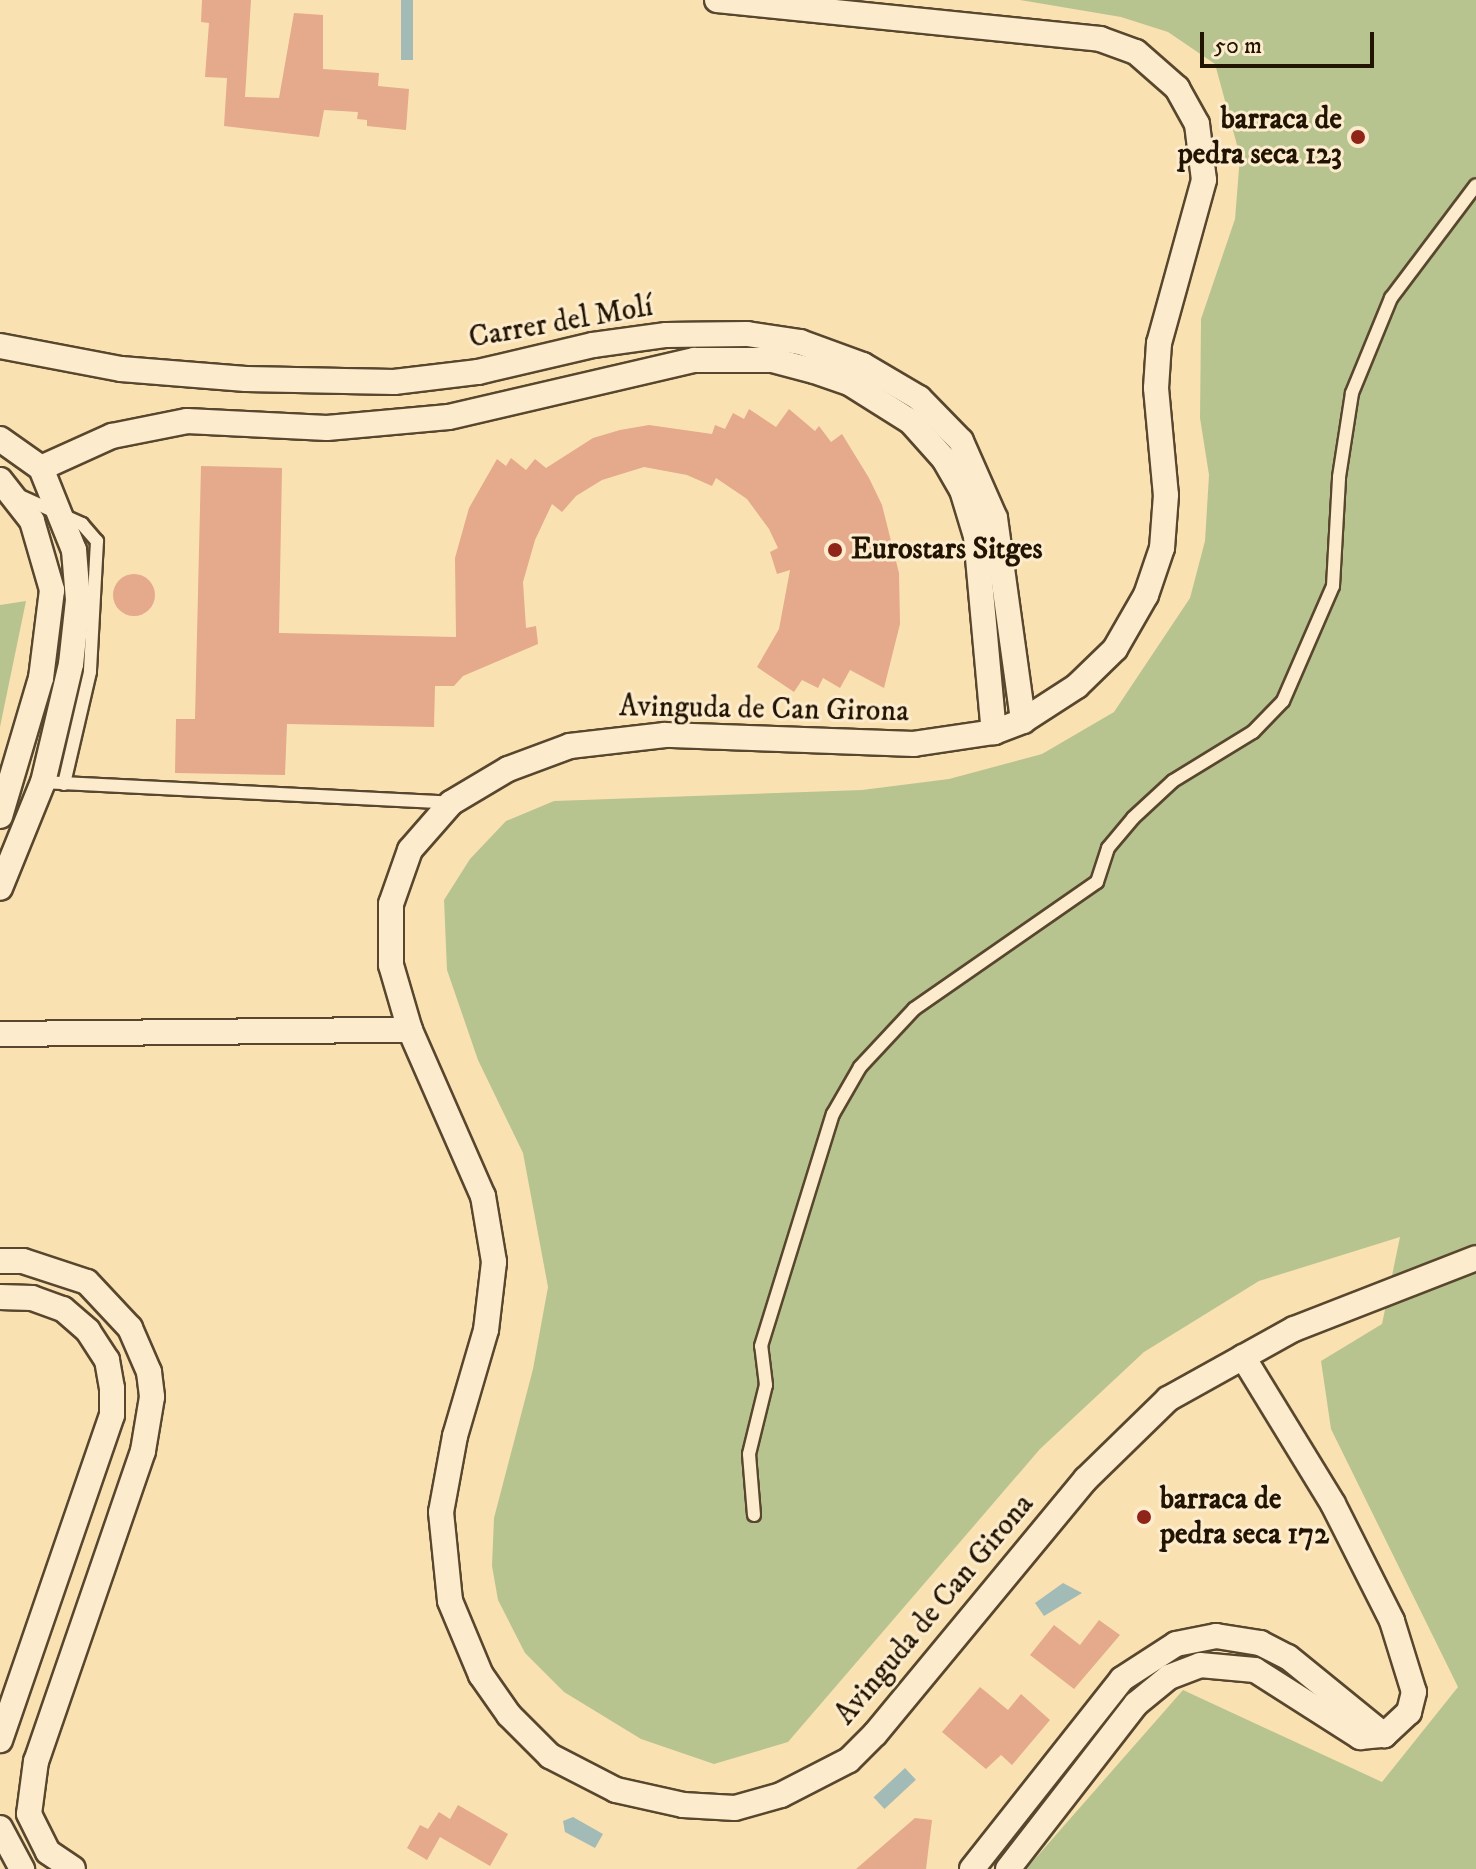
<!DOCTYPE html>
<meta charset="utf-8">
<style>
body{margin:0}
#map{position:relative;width:1476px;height:1869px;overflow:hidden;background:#fae1b2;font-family:"IM FELL DW Pica",serif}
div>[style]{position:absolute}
.green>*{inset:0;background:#b8c490}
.water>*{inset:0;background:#a2bbb7;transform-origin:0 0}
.building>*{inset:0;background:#e5a98b}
.round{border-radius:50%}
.roads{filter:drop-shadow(2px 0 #58472e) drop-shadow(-2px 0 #58472e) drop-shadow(0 2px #58472e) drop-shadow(0 -2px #58472e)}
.lane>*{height:12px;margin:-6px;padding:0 6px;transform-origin:6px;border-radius:6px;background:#fceccd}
.street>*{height:24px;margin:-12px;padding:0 12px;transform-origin:12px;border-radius:12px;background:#fceccd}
.dots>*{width:22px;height:22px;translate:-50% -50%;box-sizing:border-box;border:4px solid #fceccd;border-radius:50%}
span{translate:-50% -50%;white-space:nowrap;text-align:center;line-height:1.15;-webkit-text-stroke:6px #fceccd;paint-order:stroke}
.poi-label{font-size:30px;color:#221402;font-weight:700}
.right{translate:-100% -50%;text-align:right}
.left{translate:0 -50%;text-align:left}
.street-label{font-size:30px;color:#221402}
.scale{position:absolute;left:1200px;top:32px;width:174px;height:36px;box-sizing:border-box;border:4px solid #221402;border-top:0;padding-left:10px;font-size:24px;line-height:28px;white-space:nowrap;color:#221402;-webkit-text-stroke:6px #fceccd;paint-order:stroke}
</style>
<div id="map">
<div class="green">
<i style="clip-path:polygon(1020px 0,1476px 0,1476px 1869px,1026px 1869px,1183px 1690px,1382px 1782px,1458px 1687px,1331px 1429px,1321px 1361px,1382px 1324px,1400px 1237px,1259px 1281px,1144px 1352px,1040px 1449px,788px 1742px,714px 1764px,641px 1739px,564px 1692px,525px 1653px,498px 1600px,492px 1566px,494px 1518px,533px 1369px,548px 1287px,523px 1153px,478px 1060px,447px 970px,444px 900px,470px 859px,506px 821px,554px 801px,862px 790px,949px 779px,1042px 754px,1114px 712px,1190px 598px,1205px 541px,1209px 475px,1200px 418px,1201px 319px,1235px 219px,1240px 156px,1215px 64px,1168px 32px,1121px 17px)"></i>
<i style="clip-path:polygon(26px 601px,0 727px,0 605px)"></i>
</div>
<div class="water">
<i style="left:401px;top:0;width:12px;height:60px"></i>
<i style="clip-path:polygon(1063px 1583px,1082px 1593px,1044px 1616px,1035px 1603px)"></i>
<i style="left:905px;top:1768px;width:16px;height:43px;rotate:47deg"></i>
<i style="clip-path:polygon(573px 1817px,603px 1834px,595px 1848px,565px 1832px,563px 1821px)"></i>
</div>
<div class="building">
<i style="clip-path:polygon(202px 0,251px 0,245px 97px,279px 98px,294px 13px,323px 15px,323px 69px,379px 73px,378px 86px,409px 89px,406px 130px,367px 126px,367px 120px,357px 119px,358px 112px,324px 110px,319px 137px,224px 126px,227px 78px,205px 77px,209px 23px,201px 22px)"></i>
<i style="clip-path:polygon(749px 409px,776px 427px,789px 409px,815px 431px,819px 426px,831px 442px,842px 434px,869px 478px,882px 505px,899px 573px,900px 624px,884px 688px,850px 670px,840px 688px,823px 678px,818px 688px,802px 680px,794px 692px,757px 667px,779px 629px,790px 570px,777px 574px,770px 552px,778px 548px,769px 529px,747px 499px,716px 478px,712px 486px,687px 475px,644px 467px,602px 480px,576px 496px,562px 512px,552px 504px,535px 540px,523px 582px,526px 628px,536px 626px,538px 644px,463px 676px,454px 686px,435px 686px,434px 727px,287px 724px,285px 775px,175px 773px,176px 719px,195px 719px,201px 466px,282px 468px,279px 633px,456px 637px,455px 558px,469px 508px,497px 459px,506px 466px,511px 458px,526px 470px,535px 459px,546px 468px,593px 438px,620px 430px,649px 425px,712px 434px,715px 425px,725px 429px,733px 413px,744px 419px)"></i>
<i class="round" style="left:113px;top:574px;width:42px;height:42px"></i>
<i style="clip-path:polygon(1099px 1620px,1120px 1635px,1074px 1689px,1030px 1655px,1054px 1625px,1080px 1645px)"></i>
<i style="clip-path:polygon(980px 1687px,1008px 1710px,1021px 1694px,1050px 1720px,1012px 1765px,1001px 1755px,986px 1769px,942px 1732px)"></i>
<i style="clip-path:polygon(458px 1805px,508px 1834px,490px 1866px,440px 1837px,427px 1860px,407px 1848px,420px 1825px,428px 1829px,439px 1812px,450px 1819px)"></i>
<i style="clip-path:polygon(915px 1818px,932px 1820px,926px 1869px,856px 1869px)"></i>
</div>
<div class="roads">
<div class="lane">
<i style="left:22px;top:497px;width:66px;rotate:24.2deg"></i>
<i style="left:82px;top:524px;width:23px;rotate:49deg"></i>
<i style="left:97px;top:541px;width:131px;rotate:93.1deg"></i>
<i style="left:90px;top:672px;width:115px;rotate:103.1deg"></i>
<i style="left:43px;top:782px;width:409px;rotate:2.9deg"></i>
<i style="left:754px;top:1515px;width:61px;rotate:-94.7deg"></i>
<i style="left:749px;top:1454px;width:71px;rotate:-76.2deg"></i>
<i style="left:766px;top:1385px;width:39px;rotate:-97deg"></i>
<i style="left:761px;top:1346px;width:243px;rotate:-72.8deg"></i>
<i style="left:833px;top:1114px;width:54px;rotate:-60.1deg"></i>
<i style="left:860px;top:1067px;width:79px;rotate:-47deg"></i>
<i style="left:914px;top:1009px;width:223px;rotate:-34.8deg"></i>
<i style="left:1097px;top:882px;width:36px;rotate:-72deg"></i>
<i style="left:1108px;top:848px;width:39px;rotate:-50deg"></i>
<i style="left:1133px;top:818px;width:54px;rotate:-42.8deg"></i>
<i style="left:1173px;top:781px;width:94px;rotate:-31.5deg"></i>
<i style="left:1253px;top:732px;width:43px;rotate:-45.9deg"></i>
<i style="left:1283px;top:701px;width:125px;rotate:-66.5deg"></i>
<i style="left:1333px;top:586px;width:109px;rotate:-86.8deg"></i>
<i style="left:1339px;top:477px;width:85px;rotate:-81.2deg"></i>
<i style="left:1352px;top:393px;width:103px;rotate:-67.7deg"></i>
<i style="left:1391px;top:298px;width:141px;rotate:-53deg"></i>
</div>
<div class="street">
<i style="left:717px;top:0;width:385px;rotate:5.8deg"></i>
<i style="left:1100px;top:39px;width:38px;rotate:20deg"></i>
<i style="left:1136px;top:52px;width:55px;rotate:41.3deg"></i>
<i style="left:1177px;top:88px;width:41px;rotate:60.9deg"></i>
<i style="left:1197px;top:124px;width:56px;rotate:82.9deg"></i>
<i style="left:1204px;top:180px;width:169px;rotate:105.4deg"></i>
<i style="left:1159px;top:343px;width:45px;rotate:93.8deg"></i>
<i style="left:1156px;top:388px;width:107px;rotate:84.7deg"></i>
<i style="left:1166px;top:495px;width:53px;rotate:94.3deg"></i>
<i style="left:1162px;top:548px;width:50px;rotate:108.8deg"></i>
<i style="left:1146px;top:595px;width:62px;rotate:119.9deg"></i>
<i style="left:1115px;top:649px;width:53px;rotate:135.8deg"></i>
<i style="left:1077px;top:686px;width:64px;rotate:147.1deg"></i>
<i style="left:1023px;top:721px;width:31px;rotate:159deg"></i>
<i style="left:994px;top:732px;width:81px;rotate:171.5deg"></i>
<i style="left:914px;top:744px;width:249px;rotate:-177.9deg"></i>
<i style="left:665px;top:735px;width:96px;rotate:173.4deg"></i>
<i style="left:570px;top:746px;width:66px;rotate:159.6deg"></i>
<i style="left:508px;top:769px;width:66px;rotate:149.2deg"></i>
<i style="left:451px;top:803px;width:62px;rotate:131.1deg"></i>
<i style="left:410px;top:850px;width:57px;rotate:109.4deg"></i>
<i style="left:391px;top:904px;width:61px;rotate:90deg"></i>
<i style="left:391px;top:965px;width:68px;rotate:73.7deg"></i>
<i style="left:410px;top:1030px;width:181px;rotate:66.3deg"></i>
<i style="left:483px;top:1196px;width:67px;rotate:80.5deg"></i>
<i style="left:494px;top:1262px;width:68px;rotate:96.7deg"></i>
<i style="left:486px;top:1330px;width:110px;rotate:106.3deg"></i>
<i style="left:455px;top:1436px;width:77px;rotate:100.4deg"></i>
<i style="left:441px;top:1512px;width:89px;rotate:84.2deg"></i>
<i style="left:450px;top:1601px;width:80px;rotate:67.3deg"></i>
<i style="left:481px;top:1675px;width:49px;rotate:55deg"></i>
<i style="left:509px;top:1715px;width:58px;rotate:45deg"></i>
<i style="left:550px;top:1756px;width:74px;rotate:27.3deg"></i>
<i style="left:616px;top:1790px;width:69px;rotate:12.6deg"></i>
<i style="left:683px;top:1805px;width:52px;rotate:3.3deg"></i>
<i style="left:735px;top:1808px;width:48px;rotate:-15.8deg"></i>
<i style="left:781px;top:1795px;width:76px;rotate:-27.2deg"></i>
<i style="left:849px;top:1760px;width:37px;rotate:-45deg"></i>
<i style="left:875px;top:1734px;width:331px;rotate:-50.4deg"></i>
<i style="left:1086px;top:1479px;width:115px;rotate:-44.3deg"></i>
<i style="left:1168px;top:1399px;width:144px;rotate:-29.1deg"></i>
<i style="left:1294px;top:1329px;width:195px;rotate:-21.3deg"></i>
<i style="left:0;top:346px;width:123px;rotate:10.8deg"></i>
<i style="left:121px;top:369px;width:125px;rotate:4.6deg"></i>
<i style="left:246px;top:379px;width:148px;rotate:1.2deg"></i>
<i style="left:394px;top:382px;width:85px;rotate:-6.8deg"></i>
<i style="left:478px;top:372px;width:118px;rotate:-13.2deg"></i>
<i style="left:593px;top:345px;width:74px;rotate:-7.8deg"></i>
<i style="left:666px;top:335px;width:81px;rotate:-0.7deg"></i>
<i style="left:747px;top:334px;width:54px;rotate:8.6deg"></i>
<i style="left:800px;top:342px;width:67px;rotate:20.1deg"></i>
<i style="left:863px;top:365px;width:65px;rotate:30.5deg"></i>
<i style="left:919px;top:398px;width:60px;rotate:45.7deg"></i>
<i style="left:961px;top:441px;width:84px;rotate:66.2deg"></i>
<i style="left:995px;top:518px;width:205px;rotate:82.1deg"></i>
<i style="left:0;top:439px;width:50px;rotate:35.3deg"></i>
<i style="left:41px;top:468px;width:88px;rotate:68.1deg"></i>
<i style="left:74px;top:550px;width:50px;rotate:85.4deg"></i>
<i style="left:78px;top:600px;width:64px;rotate:96.2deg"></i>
<i style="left:71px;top:664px;width:121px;rotate:103.3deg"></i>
<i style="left:43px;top:782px;width:114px;rotate:112.1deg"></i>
<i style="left:41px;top:468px;width:78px;rotate:-24.3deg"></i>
<i style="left:112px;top:436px;width:76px;rotate:-11.3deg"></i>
<i style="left:187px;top:421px;width:140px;rotate:2.9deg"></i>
<i style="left:327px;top:428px;width:122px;rotate:-5.2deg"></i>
<i style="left:449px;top:417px;width:252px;rotate:-13.1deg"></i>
<i style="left:694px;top:360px;width:78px"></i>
<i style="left:772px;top:360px;width:43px;rotate:14.7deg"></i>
<i style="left:814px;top:371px;width:39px;rotate:19deg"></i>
<i style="left:851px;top:384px;width:71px;rotate:32.3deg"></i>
<i style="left:911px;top:422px;width:50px;rotate:48.3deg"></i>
<i style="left:944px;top:459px;width:36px;rotate:60deg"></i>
<i style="left:962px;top:490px;width:48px;rotate:73.1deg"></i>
<i style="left:976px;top:536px;width:197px;rotate:84.8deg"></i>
<i style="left:0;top:480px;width:52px;rotate:52deg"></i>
<i style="left:32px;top:521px;width:72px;rotate:73.8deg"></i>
<i style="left:52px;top:590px;width:89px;rotate:97.1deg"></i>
<i style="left:41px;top:678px;width:144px;rotate:106.5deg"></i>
<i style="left:0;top:1034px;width:410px;rotate:-0.6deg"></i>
<i style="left:0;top:1261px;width:23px"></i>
<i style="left:23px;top:1261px;width:67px;rotate:18.2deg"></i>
<i style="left:87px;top:1282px;width:63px;rotate:46.9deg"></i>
<i style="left:130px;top:1328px;width:48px;rotate:66.6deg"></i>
<i style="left:149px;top:1372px;width:25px;rotate:83deg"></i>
<i style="left:152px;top:1397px;width:55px;rotate:99.5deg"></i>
<i style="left:143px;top:1451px;width:328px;rotate:109deg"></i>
<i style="left:36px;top:1761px;width:53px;rotate:97.5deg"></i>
<i style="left:29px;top:1814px;width:42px;rotate:63.4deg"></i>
<i style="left:48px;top:1852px;width:30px;rotate:34deg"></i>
<i style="left:0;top:1297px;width:32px;rotate:2deg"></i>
<i style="left:32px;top:1298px;width:33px;rotate:20deg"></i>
<i style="left:63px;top:1309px;width:33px;rotate:41deg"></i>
<i style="left:88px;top:1331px;width:35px;rotate:57deg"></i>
<i style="left:107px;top:1360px;width:28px;rotate:80deg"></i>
<i style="left:112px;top:1388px;width:27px;rotate:90deg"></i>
<i style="left:112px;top:1415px;width:344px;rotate:109deg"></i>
<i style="left:1243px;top:1357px;width:172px;rotate:58.5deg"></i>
<i style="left:1333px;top:1504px;width:131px;rotate:63.2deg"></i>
<i style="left:1392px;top:1621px;width:74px;rotate:72.8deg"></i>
<i style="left:1414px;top:1692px;width:21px;rotate:104deg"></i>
<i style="left:1409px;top:1712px;width:34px;rotate:137deg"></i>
<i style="left:0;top:1828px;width:47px;rotate:61.8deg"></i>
<i style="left:972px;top:1869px;width:242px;rotate:-51.7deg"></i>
<i style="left:1122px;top:1679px;width:64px;rotate:-32.9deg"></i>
<i style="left:1176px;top:1644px;width:41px;rotate:-11.3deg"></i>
<i style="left:1216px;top:1636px;width:45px;rotate:9deg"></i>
<i style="left:1260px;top:1643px;width:31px;rotate:27deg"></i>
<i style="left:1288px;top:1657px;width:124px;rotate:39.1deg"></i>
<i style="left:1008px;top:1869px;width:209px;rotate:-52.2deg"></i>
<i style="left:1136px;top:1704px;width:43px;rotate:-39.3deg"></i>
<i style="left:1169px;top:1677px;width:33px;rotate:-21deg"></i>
<i style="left:1200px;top:1665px;width:55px;rotate:5.2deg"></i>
<i style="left:1255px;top:1670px;width:125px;rotate:32.5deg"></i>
<i style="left:1360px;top:1737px;width:24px;rotate:-5deg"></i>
</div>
</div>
<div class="dots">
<i style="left:1358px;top:137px;background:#8f2418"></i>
<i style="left:835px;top:550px;background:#8f2418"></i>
<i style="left:1144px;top:1517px;background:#8f2418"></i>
</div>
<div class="poi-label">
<span class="right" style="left:1342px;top:137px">barraca de<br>pedra seca 123</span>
<span class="left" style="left:851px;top:550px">Eurostars Sitges</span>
<span class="left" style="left:1160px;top:1517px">barraca de<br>pedra seca 172</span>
</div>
<div class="street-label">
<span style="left:561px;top:323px;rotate:-10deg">Carrer del Molí</span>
<span style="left:764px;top:710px;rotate:1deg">Avinguda de Can Girona</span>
<span style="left:935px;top:1610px;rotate:-50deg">Avinguda de Can Girona</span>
</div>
<div class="scale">50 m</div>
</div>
